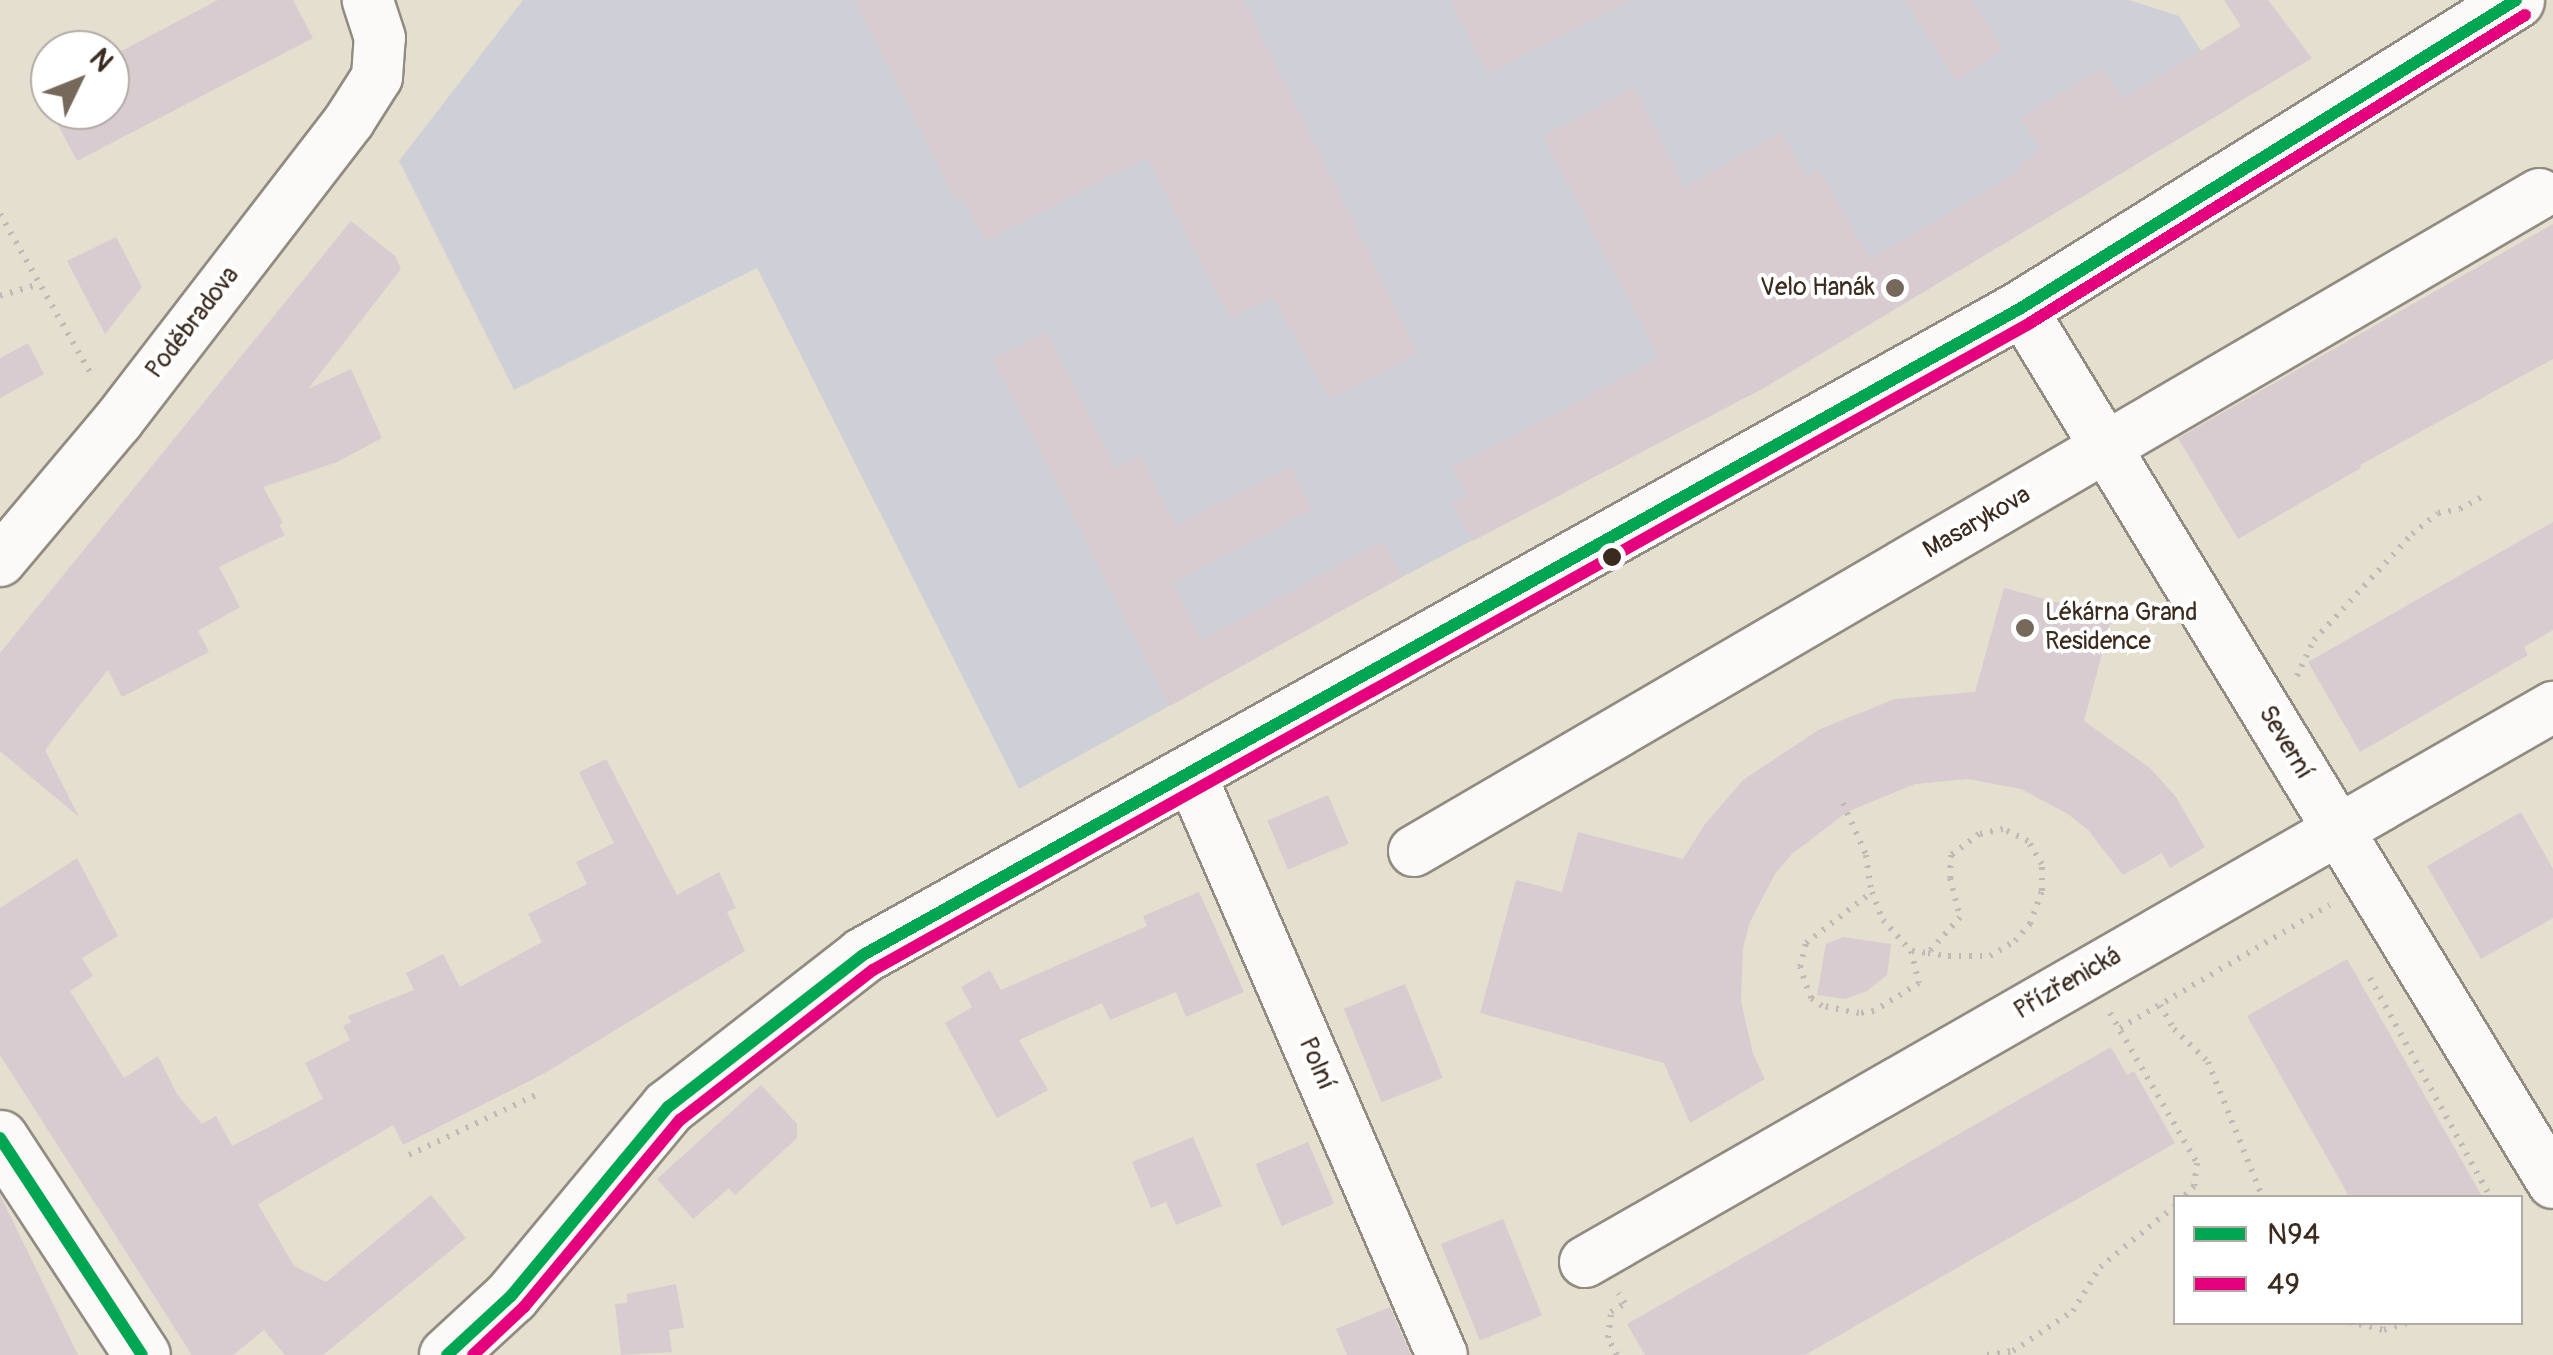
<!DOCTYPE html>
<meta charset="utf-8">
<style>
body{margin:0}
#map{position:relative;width:2553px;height:1355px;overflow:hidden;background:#e5dfcf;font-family:Pangolin,sans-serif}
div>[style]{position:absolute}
.industrial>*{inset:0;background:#cfd0d7}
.building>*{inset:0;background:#d8ccd1;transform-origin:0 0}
.path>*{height:6px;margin-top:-3px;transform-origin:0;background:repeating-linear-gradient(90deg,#bebbb7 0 2.5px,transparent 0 10.5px)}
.roads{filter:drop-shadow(2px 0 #918b81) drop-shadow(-2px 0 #918b81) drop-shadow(0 2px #918b81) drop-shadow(0 -2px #918b81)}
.minor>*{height:50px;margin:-25px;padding:0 25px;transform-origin:25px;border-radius:25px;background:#fbfaf8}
.tertiary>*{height:55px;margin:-27.5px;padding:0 27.5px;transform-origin:27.5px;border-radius:27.5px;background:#fbfaf8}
.bus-1>*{height:12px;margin:-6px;padding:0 6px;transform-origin:6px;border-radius:6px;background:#00a651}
.bus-2>*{height:12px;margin:-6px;padding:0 6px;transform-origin:6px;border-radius:6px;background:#e5007d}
.dots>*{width:28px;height:28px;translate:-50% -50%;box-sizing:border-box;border:5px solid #fff;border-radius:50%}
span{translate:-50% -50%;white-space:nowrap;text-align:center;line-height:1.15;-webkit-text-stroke:8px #fff;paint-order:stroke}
.poi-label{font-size:25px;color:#3b2a1e}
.right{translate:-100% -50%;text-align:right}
.left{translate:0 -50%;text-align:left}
.street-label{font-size:25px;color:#3b2a1e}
.legend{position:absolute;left:2173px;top:1195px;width:350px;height:130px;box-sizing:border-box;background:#fff;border:2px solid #b1aaa5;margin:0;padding:12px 18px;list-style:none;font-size:30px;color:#3b2a1e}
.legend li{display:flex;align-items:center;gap:20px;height:50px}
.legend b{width:50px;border:2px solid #b1aaa5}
.north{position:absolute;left:30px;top:30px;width:100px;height:100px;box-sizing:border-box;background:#fff;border:2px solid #b1aaa5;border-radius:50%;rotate:47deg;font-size:28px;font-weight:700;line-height:40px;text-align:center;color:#3b2a1e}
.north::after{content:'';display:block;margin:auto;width:35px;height:45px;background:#76695c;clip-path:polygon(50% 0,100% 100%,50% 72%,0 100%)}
</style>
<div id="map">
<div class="industrial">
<i style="clip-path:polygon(523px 0,2129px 0,2179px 16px,2235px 105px,1762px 389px,1402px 577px,1019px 789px,757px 268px,514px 390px,399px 161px)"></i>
</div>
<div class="building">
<i style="clip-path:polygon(218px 0,293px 0,313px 38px,77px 161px,50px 110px,110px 110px,110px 57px)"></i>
<i style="clip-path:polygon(854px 0,1244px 0,1418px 353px,1330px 399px,1272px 297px,1230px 319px,1147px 157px,985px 241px,962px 197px,956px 200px)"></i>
<i style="clip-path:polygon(1450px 0,1631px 0,1488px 74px)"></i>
<i style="clip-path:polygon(1905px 0,1972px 0,2003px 50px,1956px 81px)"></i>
<i style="clip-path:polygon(2224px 0,2268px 0,2312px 58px,1763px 388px,1473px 541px,1452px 503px,1467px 495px,1452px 468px,1659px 358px,1543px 136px,1634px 88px,1684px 188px,1781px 132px,1807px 177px,1819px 170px,1871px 259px,2021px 170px,2018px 165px,2041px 150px,2020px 118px,2102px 68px,2122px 99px,2241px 26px)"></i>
<i style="clip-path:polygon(351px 221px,395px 256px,401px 269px,308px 389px,351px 369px,382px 438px,337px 462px,263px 487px,283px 523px,279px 525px,285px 535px,219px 567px,240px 607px,198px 631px,209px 652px,122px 697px,108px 670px,68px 720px,45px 750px,79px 817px,0 751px,0 653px)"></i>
<i style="clip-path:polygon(2553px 224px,2553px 359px,2360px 465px,2361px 468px,2238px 539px,2178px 438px)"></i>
<i style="clip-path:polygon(116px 237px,142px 287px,105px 334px,67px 261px)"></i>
<i style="clip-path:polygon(1047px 332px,1116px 468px,1140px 456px,1176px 526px,1291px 466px,1312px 509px,1173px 583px,1202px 640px,1383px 541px,1402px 577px,1170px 706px,993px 359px)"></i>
<i style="clip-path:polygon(28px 343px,44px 374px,0 398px,0 358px)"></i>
<i style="clip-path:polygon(2553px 522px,2553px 630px,2524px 647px,2528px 655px,2360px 752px,2308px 662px)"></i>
<i style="clip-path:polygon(2004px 588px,2112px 617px,2084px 721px,2150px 768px,2176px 797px,2205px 847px,2170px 868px,2162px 853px,2123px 875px,2089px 831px,2068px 814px,2021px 789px,1968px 779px,1915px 784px,1847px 812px,1792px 854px,1775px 874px,1750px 922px,1743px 948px,1741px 1001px,1753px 1054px,1765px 1079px,1690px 1123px,1664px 1063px,1480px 1013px,1516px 880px,1562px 892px,1578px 832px,1683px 859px,1705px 824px,1743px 780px,1820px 729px,1895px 699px,1975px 692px)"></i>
<i style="clip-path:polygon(606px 759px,677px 895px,719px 872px,736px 908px,727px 912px,745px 951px,545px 1073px,403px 1145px,393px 1125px,258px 1204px,294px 1266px,326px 1282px,431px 1195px,466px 1238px,323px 1355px,285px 1355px,264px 1330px,233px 1355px,192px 1355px,0 1055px,0 908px,77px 858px,118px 936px,82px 958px,93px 976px,70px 991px,124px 1078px,158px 1056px,177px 1094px,202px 1124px,216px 1116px,232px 1146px,323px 1099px,305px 1063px,350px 1040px,343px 1026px,351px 1022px,348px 1016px,414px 990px,406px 973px,443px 954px,460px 987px,542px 942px,528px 914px,587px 884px,576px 862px,614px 843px,579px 772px)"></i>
<i style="left:1328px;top:795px;width:53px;height:66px;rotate:67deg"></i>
<i style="clip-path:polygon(2521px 812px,2553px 869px,2553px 918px,2481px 959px,2427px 866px)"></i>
<i style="clip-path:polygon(1199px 892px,1244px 992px,1186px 1017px,1176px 992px,1110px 1020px,1102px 1003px,1019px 1040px,1048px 1090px,997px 1118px,945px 1023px,972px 1007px,961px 987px,990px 970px,1001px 990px,1147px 926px,1143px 916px)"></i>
<i style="clip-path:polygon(1843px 937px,1891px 944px,1887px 975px,1867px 991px,1845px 999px,1817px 995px,1826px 944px)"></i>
<i style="clip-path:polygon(2347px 959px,2483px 1198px,2350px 1198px,2247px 1016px)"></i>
<i style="left:1405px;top:984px;width:101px;height:66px;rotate:68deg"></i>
<i style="clip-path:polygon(2111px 1047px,2127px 1075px,2134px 1071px,2175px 1143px,1805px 1355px,1645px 1355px,1627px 1324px)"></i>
<i style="clip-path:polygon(761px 1085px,797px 1124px,797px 1138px,735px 1195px,729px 1188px,693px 1219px,657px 1179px)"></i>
<i style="clip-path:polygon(1193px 1137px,1222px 1206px,1176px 1225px,1166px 1202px,1151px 1208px,1132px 1162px)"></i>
<i style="left:1308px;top:1142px;width:67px;height:57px;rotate:67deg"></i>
<i style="clip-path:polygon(0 1195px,2px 1199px,78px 1355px,0 1355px)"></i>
<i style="left:1503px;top:1219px;width:104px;height:67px;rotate:68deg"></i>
<i style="clip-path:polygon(676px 1284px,684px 1328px,669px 1330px,672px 1352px,621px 1355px,615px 1304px,627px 1303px,627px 1294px)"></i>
<i style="clip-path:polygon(1390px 1307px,1411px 1355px,1347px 1355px,1336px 1329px)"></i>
</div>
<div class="path">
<i style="left:0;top:214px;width:189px;rotate:60.4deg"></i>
<i style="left:0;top:296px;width:42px;rotate:-16.7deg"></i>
<i style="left:2297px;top:676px;width:40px;rotate:-65deg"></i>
<i style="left:2314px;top:640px;width:144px;rotate:-47.2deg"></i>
<i style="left:2412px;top:534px;width:33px;rotate:-39deg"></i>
<i style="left:2438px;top:513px;width:22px;rotate:-10deg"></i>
<i style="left:2460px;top:509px;width:29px;rotate:-29deg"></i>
<i style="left:1843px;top:803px;width:57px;rotate:66.1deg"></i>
<i style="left:1866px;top:855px;width:30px;rotate:82deg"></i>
<i style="left:1870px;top:885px;width:7px;rotate:74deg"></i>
<i style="left:1872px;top:892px;width:30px;rotate:69deg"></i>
<i style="left:1883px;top:920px;width:42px;rotate:47.9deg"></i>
<i style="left:1911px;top:951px;width:33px;rotate:76deg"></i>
<i style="left:1919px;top:983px;width:53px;rotate:148.1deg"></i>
<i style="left:1874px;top:1011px;width:15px;rotate:172deg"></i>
<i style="left:1859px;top:1013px;width:38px;rotate:-169deg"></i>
<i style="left:1822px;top:1006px;width:14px;rotate:-144deg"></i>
<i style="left:1811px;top:998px;width:33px;rotate:-110deg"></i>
<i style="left:1800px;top:967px;width:25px;rotate:-76deg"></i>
<i style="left:1806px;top:943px;width:83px;rotate:-37.7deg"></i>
<i style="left:1912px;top:951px;width:16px;rotate:7deg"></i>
<i style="left:1928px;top:953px;width:20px;rotate:9deg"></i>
<i style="left:1948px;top:956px;width:42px"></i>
<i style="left:1990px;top:956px;width:29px;rotate:-31deg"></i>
<i style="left:2015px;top:941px;width:23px;rotate:-49deg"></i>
<i style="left:2030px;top:924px;width:35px;rotate:-70deg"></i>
<i style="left:2042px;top:891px;width:27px;rotate:-90deg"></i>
<i style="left:2042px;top:864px;width:27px;rotate:-121deg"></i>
<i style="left:2028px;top:841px;width:28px;rotate:-154deg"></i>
<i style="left:2003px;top:829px;width:25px;rotate:168deg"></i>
<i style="left:1979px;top:834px;width:35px;rotate:143deg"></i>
<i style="left:1951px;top:855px;width:23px;rotate:92deg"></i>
<i style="left:1950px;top:878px;width:40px;rotate:75.6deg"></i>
<i style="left:1960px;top:917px;width:48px;rotate:131.6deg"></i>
<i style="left:2370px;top:978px;width:251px;rotate:61.2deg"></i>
<i style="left:2160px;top:1005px;width:28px;rotate:60deg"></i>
<i style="left:2174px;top:1029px;width:47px;rotate:44.1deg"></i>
<i style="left:2208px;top:1062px;width:147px;rotate:68deg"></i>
<i style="left:2110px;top:1013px;width:173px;rotate:59.9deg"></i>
<i style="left:2197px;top:1163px;width:23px;rotate:97deg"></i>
<i style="left:2194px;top:1186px;width:16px;rotate:133deg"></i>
<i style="left:2120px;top:1028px;width:243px;rotate:-30.4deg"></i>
<i style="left:409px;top:1155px;width:143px;rotate:-25.3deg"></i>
<i style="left:2349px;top:1322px;width:36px;rotate:13deg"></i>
<i style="left:2384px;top:1330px;width:27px;rotate:-17deg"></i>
<i style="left:1617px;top:1355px;width:19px;rotate:-118deg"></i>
<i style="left:1608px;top:1338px;width:26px;rotate:-83deg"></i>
<i style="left:1611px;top:1312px;width:17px;rotate:-33deg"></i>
<i style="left:1625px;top:1303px;width:12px;rotate:-125deg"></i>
<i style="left:1987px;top:1355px;width:26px;rotate:-9deg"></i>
<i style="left:2013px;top:1351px;width:72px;rotate:-33.7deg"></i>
<i style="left:2073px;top:1311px;width:52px;rotate:-58.5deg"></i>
<i style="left:2100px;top:1267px;width:98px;rotate:-39.2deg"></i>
</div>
<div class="roads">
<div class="minor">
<i style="left:2021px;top:308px;width:1024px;rotate:58.7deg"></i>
<i style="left:0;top:561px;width:183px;rotate:-49.9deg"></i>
<i style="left:118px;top:421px;width:379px;rotate:-52.4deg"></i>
<i style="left:349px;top:121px;width:52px;rotate:-57.5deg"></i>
<i style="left:377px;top:77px;width:39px;rotate:-86deg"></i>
<i style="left:380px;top:38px;width:40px;rotate:-108deg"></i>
<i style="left:1190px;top:773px;width:634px;rotate:66.59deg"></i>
<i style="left:1414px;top:851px;width:1303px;rotate:-30.28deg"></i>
<i style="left:1585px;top:1262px;width:1116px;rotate:-29.83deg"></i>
</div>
<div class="tertiary">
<i style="left:0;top:1138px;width:259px;rotate:56.8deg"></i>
<i style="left:447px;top:1355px;width:87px;rotate:-42.7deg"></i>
<i style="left:511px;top:1296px;width:246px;rotate:-50.3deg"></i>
<i style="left:668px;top:1107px;width:247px;rotate:-37.9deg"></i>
<i style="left:863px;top:955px;width:1326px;rotate:-29.19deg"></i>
<i style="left:2021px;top:308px;width:583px;rotate:-31.89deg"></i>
</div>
</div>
<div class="bus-1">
<i style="left:0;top:1138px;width:259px;rotate:56.8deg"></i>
<i style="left:447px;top:1355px;width:87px;rotate:-42.7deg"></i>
<i style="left:511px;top:1296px;width:246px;rotate:-50.3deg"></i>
<i style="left:668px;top:1107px;width:247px;rotate:-37.9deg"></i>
<i style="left:863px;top:955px;width:1326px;rotate:-29.19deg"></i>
<i style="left:2021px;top:308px;width:583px;rotate:-31.89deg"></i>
</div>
<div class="bus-2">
<i style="left:473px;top:1355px;width:70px;rotate:-43.3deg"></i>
<i style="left:524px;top:1307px;width:244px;rotate:-50.2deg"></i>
<i style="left:680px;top:1120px;width:244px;rotate:-37.9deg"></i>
<i style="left:873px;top:970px;width:1326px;rotate:-29.21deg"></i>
<i style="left:2030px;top:323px;width:583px;rotate:-31.89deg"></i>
</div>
<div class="dots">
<i style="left:1895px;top:288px;background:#76695c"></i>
<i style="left:1612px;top:557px;background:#3b2a1e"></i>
<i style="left:2025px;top:628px;background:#76695c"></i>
</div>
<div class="poi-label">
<span class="right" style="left:1875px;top:288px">Velo Hanák</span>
<span class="left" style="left:2045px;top:628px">Lékárna Grand<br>Residence</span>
</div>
<div class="street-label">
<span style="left:193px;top:323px;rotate:-52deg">Poděbradova</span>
<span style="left:1977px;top:523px;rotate:-30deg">Masarykova</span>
<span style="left:2285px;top:743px;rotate:59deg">Severní</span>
<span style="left:2068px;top:984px;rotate:-30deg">Přízřenická</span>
<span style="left:1316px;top:1064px;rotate:67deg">Polní</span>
</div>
<ul class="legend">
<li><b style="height:12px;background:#00a651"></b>N94</li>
<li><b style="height:12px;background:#e5007d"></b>49</li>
</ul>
<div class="north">N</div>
</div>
